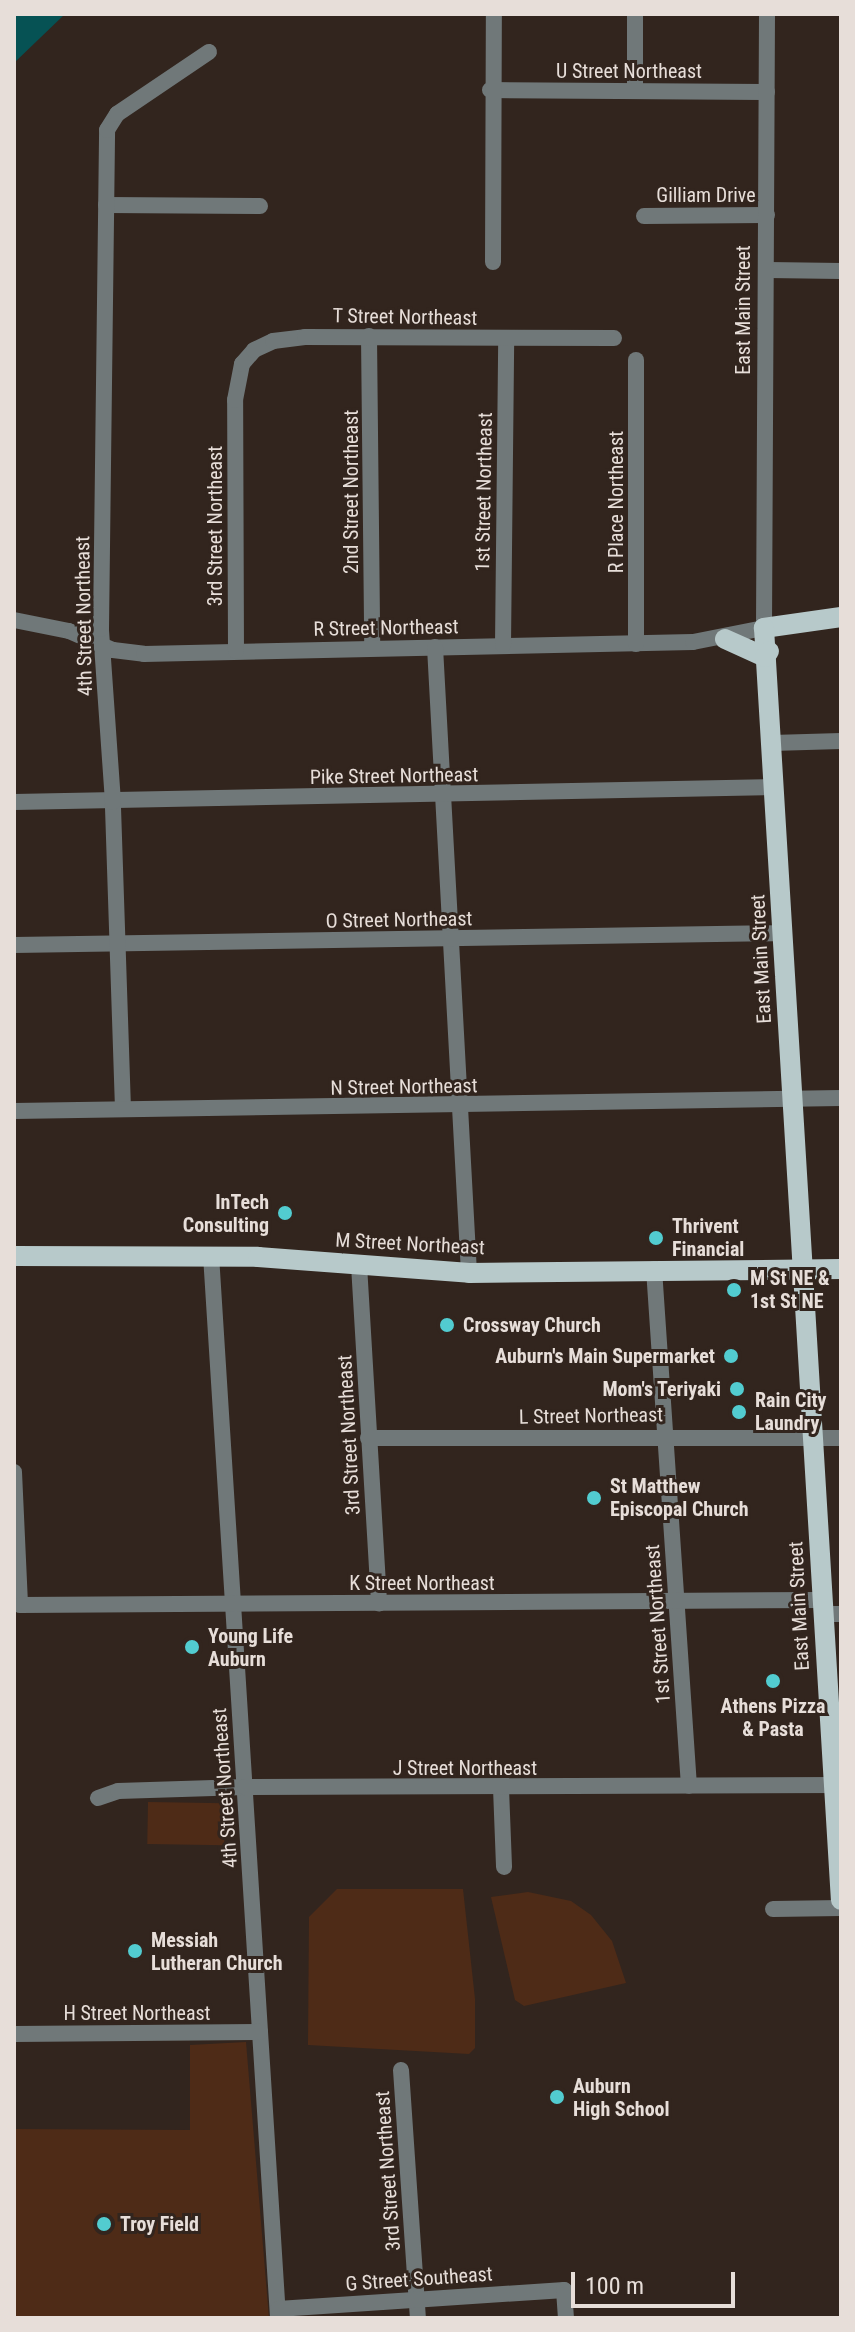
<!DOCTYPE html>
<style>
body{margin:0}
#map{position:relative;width:855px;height:2332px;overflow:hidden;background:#32251e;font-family:"Roboto Condensed",sans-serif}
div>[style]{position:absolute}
.green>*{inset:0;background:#4e2b17;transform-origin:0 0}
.water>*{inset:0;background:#065254}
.minor>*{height:16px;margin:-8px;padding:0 8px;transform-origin:8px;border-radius:8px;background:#707879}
.major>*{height:20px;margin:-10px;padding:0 10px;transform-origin:10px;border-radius:10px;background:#b7c9ca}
.dots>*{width:22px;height:22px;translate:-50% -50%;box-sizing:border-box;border:4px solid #32251e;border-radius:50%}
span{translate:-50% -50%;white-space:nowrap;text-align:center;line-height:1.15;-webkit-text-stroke:6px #32251e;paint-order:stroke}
.street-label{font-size:20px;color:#e7ded9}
.poi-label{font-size:20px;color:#e7ded9;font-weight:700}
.right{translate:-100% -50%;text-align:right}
.left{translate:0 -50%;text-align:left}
.frame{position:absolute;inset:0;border:16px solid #e7ded9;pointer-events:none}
.scale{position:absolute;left:571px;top:2272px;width:164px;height:36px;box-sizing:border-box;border:4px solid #e7ded9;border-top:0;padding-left:10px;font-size:24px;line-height:28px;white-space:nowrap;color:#e7ded9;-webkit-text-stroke:6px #32251e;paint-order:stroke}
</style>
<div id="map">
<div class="green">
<i style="left:148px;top:1802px;width:77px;height:42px;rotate:1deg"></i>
<i style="clip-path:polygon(337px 1889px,463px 1889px,475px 1999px,475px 2048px,469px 2054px,308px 2045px,309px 1917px)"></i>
<i style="clip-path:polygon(528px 1892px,571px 1901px,591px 1915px,612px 1941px,626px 1983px,524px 2006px,515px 2000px,491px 1897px)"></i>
<i style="clip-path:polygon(246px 2042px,269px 2318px,14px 2318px,14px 2129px,190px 2130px,190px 2045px)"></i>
</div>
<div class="water">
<i style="clip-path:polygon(14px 14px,65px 14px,14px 63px)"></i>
</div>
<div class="minor">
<i style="left:635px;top:14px;width:76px;rotate:90deg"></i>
<i style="left:490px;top:90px;width:277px;rotate:0.4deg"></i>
<i style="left:106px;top:205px;width:154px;rotate:0.4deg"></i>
<i style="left:644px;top:216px;width:123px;rotate:-0.5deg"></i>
<i style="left:493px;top:262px;width:248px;rotate:-89.8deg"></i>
<i style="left:768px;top:270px;width:73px;rotate:0.8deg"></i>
<i style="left:369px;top:336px;width:312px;rotate:89.4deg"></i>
<i style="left:14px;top:620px;width:56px;rotate:11.3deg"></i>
<i style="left:69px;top:631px;width:48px;rotate:23.4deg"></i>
<i style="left:113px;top:650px;width:31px;rotate:7deg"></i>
<i style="left:144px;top:654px;width:549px;rotate:-1.25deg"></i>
<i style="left:693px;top:642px;width:72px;rotate:-11.2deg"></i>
<i style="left:764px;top:628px;width:614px;rotate:-89.72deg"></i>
<i style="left:636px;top:644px;width:284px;rotate:-90deg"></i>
<i style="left:503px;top:645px;width:306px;rotate:-89.4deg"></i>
<i style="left:435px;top:647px;width:627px;rotate:86.89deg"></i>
<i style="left:236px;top:651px;width:251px;rotate:-90.2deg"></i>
<i style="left:235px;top:400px;width:37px;rotate:-79deg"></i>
<i style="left:242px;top:364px;width:18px;rotate:-49deg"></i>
<i style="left:254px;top:350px;width:21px;rotate:-25deg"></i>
<i style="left:273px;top:341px;width:32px;rotate:-7deg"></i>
<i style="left:305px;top:337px;width:309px;rotate:0.2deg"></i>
<i style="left:772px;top:743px;width:69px;rotate:-1.7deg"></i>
<i style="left:14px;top:802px;width:760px;rotate:-1.13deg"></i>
<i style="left:14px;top:945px;width:770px;rotate:-0.89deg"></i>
<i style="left:123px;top:1109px;width:307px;rotate:-91.9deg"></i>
<i style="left:113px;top:802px;width:173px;rotate:-94deg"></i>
<i style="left:101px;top:629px;width:499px;rotate:-89.3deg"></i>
<i style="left:107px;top:130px;width:19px;rotate:-58deg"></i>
<i style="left:117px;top:114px;width:111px;rotate:-34deg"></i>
<i style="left:14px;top:1111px;width:827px;rotate:-0.9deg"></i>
<i style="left:211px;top:1255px;width:1065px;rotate:86.39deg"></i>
<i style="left:359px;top:1265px;width:339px;rotate:86.6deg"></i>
<i style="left:654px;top:1269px;width:518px;rotate:86.13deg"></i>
<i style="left:368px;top:1438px;width:473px"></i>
<i style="left:14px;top:1472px;width:133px;rotate:87.4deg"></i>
<i style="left:20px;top:1605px;width:803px;rotate:-0.36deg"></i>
<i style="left:824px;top:1614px;width:17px"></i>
<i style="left:501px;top:1788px;width:79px;rotate:87.8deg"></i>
<i style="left:98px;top:1798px;width:21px;rotate:-19deg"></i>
<i style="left:118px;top:1791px;width:127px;rotate:-1.8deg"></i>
<i style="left:245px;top:1787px;width:596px;rotate:-0.19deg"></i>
<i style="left:773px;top:1909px;width:68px;rotate:-0.8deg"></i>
<i style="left:14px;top:2034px;width:246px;rotate:-0.5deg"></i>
<i style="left:401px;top:2070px;width:249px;rotate:86.1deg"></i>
<i style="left:278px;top:2309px;width:287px;rotate:-3.8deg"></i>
<i style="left:564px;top:2290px;width:28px;rotate:86deg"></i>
</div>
<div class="major">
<i style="left:841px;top:617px;width:78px;rotate:171.9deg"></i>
<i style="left:764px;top:628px;width:1274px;rotate:86.54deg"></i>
<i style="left:725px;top:639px;width:44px;rotate:24.2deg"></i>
<i style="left:765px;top:657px;width:7px;rotate:-56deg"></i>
<i style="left:14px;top:1256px;width:244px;rotate:0.2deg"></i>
<i style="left:258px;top:1257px;width:212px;rotate:4.3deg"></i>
<i style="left:469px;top:1273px;width:372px;rotate:-0.6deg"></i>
</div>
<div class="dots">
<i style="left:285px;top:1213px;background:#52ccd0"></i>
<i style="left:656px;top:1238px;background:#52ccd0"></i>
<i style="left:734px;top:1290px;background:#52ccd0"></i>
<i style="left:447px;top:1325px;background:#52ccd0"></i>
<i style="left:731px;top:1356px;background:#52ccd0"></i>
<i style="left:737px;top:1389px;background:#52ccd0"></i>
<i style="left:739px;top:1412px;background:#52ccd0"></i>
<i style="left:594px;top:1498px;background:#52ccd0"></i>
<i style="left:192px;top:1647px;background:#52ccd0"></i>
<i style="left:773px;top:1681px;background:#52ccd0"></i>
<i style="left:135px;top:1951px;background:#52ccd0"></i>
<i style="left:557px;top:2097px;background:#52ccd0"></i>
<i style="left:104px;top:2224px;background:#52ccd0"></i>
</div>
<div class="street-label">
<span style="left:629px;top:71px">U Street Northeast</span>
<span style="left:706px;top:195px">Gilliam Drive</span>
<span style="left:743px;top:310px;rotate:-90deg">East Main Street</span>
<span style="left:405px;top:317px;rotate:1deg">T Street Northeast</span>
<span style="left:351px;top:492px;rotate:-90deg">2nd Street Northeast</span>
<span style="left:484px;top:492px;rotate:-89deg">1st Street Northeast</span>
<span style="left:616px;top:502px;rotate:-90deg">R Place Northeast</span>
<span style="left:215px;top:526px;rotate:-90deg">3rd Street Northeast</span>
<span style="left:84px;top:616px;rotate:-91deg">4th Street Northeast</span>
<span style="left:386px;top:628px;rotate:-1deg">R Street Northeast</span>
<span style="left:394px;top:776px;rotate:-1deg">Pike Street Northeast</span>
<span style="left:399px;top:920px;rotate:-1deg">O Street Northeast</span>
<span style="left:761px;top:959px;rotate:-93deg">East Main Street</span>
<span style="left:404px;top:1087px;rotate:-1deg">N Street Northeast</span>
<span style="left:410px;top:1244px;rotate:3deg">M Street Northeast</span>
<span style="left:591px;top:1416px;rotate:-1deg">L Street Northeast</span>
<span style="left:349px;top:1435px;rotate:-93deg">3rd Street Northeast</span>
<span style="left:422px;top:1583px">K Street Northeast</span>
<span style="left:799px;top:1606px;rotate:-93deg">East Main Street</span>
<span style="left:658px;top:1624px;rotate:-94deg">1st Street Northeast</span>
<span style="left:465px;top:1768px">J Street Northeast</span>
<span style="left:225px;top:1788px;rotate:-94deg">4th Street Northeast</span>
<span style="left:137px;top:2013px">H Street Northeast</span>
<span style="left:388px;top:2171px;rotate:-94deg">3rd Street Northeast</span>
<span style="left:419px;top:2279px;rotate:-4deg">G Street Southeast</span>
</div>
<div class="poi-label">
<span class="right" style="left:269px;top:1214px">InTech<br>Consulting</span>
<span class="left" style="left:672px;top:1238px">Thrivent<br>Financial</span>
<span class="left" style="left:750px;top:1290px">M St NE &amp;<br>1st St NE</span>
<span class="left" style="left:463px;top:1325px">Crossway Church</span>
<span class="right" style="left:715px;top:1356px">Auburn's Main Supermarket</span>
<span class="right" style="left:721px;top:1389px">Mom's Teriyaki</span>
<span class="left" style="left:755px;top:1412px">Rain City<br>Laundry</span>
<span class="left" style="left:610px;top:1498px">St Matthew<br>Episcopal Church</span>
<span class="left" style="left:208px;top:1648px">Young Life<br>Auburn</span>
<span style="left:773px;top:1718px">Athens Pizza<br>&amp; Pasta</span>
<span class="left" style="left:151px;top:1952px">Messiah<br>Lutheran Church</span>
<span class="left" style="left:573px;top:2098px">Auburn<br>High School</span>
<span class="left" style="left:120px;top:2224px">Troy Field</span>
</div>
<div class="frame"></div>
<div class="scale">100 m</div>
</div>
